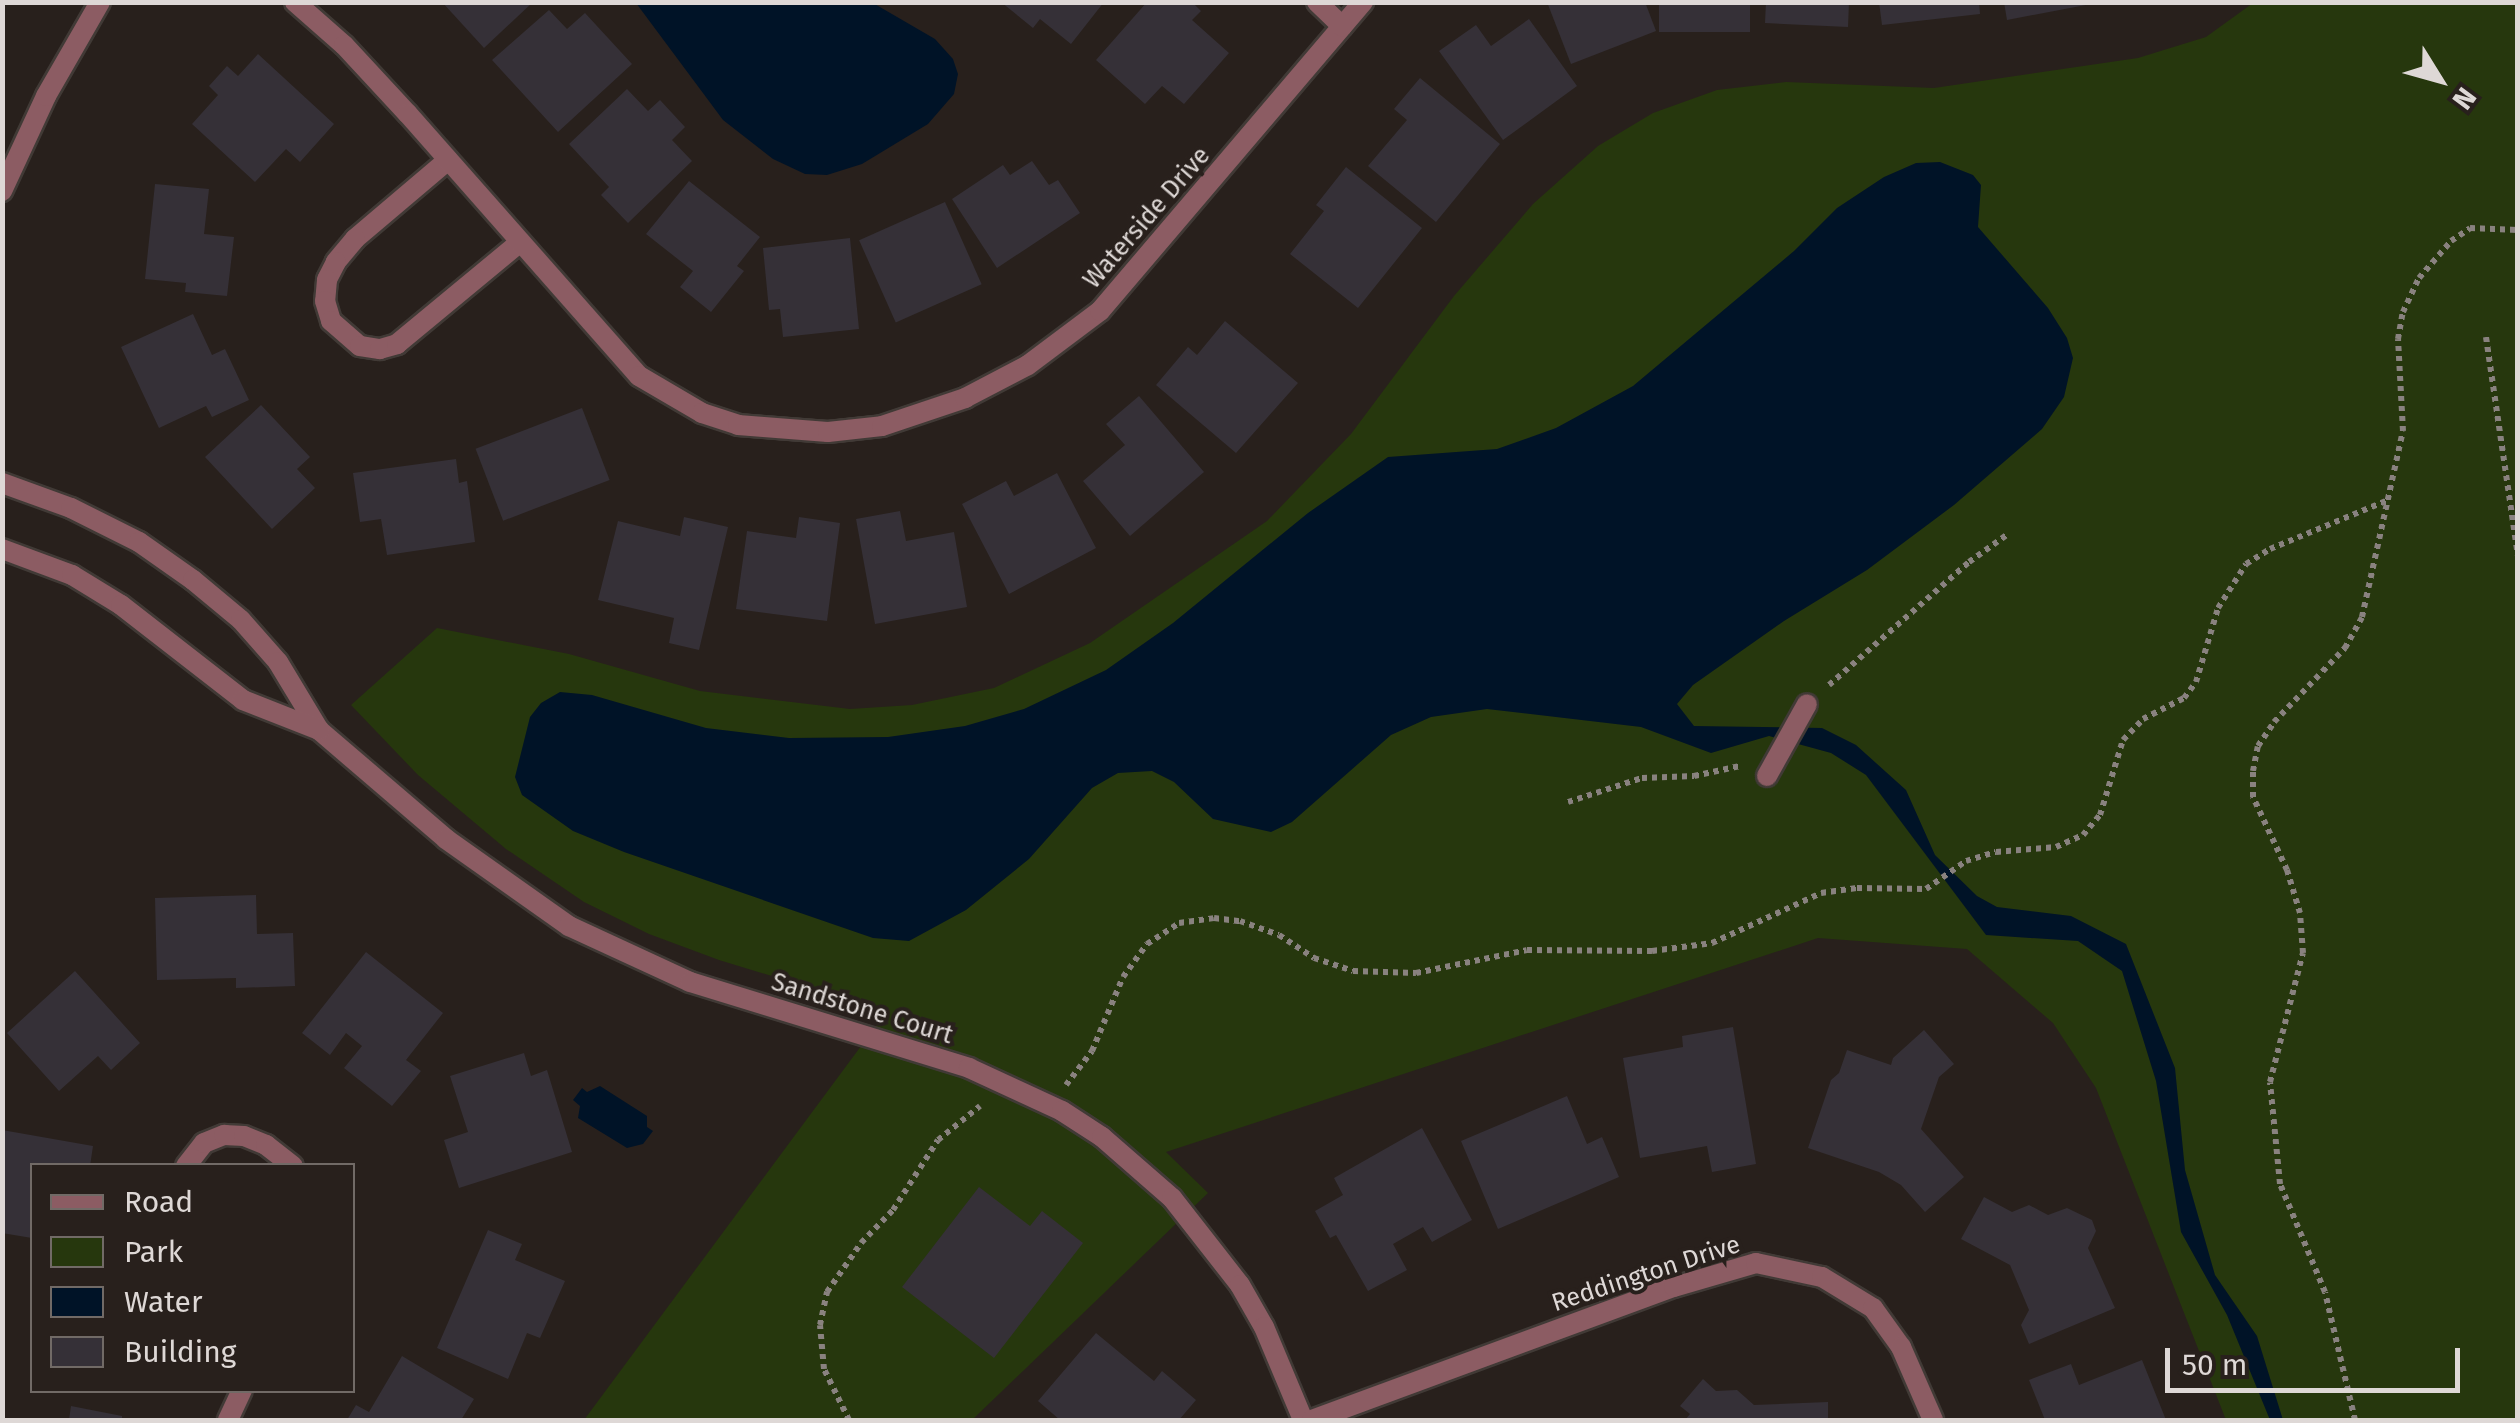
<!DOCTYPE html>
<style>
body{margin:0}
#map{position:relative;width:2520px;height:1423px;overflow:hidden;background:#28201c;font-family:"Fira Sans",sans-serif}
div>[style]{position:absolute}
.green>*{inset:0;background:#26370d}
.water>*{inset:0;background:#001327}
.building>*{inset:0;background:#353037;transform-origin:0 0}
.path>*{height:6px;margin-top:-3px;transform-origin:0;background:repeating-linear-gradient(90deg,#89827f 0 5px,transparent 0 10px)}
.roads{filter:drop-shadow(2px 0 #413a36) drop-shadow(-2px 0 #413a36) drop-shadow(0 2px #413a36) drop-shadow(0 -2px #413a36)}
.lane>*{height:20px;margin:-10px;padding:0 10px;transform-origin:10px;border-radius:10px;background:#8c5c63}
.street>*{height:20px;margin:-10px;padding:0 10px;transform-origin:10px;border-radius:10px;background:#8c5c63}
span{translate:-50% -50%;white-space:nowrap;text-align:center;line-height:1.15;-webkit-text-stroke:8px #28201c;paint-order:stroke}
.street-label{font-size:25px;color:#ded8d6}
.frame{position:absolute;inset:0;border:5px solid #ded8d6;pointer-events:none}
.legend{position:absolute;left:30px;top:1163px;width:325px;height:230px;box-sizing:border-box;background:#28201c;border:2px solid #716a66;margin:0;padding:12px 18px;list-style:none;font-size:30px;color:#ded8d6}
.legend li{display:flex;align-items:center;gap:20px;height:50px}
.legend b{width:50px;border:2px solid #716a66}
.north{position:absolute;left:2390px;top:30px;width:100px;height:100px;-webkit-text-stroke:8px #28201c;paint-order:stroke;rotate:127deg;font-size:28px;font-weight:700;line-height:40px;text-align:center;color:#ded8d6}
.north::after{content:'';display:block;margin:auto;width:35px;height:45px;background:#ded8d6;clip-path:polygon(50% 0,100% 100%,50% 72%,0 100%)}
.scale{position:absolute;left:2165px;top:1348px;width:295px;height:45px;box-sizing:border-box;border:5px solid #ded8d6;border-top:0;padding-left:12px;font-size:30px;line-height:35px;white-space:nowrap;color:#ded8d6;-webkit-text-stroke:8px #28201c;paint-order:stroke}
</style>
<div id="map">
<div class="green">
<i style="clip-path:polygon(2253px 3px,2517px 3px,2517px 1420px,2226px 1420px,2096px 1088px,2053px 1023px,1967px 949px,1818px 938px,1166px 1152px,1208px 1193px,972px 1420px,584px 1420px,887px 1011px,719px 960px,649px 934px,584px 902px,506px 849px,418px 775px,351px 705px,437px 628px,569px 654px,700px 691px,850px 709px,912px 705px,994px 688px,1090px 643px,1267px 521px,1351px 434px,1454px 296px,1533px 204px,1598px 146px,1653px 113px,1717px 90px,1786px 82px,1934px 88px,2138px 58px,2206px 37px)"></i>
</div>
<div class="water">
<i style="clip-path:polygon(636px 3px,873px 3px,935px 39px,953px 59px,958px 74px,954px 94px,928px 124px,862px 164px,827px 175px,805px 174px,773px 159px,723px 120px)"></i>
<i style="clip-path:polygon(1940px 162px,1973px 175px,1981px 185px,1978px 227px,2048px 308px,2067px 338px,2073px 358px,2064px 397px,2042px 429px,1954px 505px,1867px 570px,1784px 621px,1693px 685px,1677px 704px,1694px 726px,1822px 728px,1856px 745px,1906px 790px,1935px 855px,1977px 896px,1997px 907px,2071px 916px,2126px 944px,2175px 1068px,2185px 1170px,2215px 1275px,2257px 1336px,2283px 1420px,2270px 1420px,2227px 1315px,2181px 1232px,2156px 1081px,2122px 971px,2078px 941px,1986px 935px,1866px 775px,1831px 753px,1769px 736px,1711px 753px,1641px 727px,1487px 709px,1431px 717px,1391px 735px,1292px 822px,1271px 832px,1213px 819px,1174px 782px,1152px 771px,1118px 773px,1092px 788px,1029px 859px,966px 910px,909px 941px,873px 938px,624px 852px,573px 831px,522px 795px,515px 777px,530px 717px,541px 703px,560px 692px,592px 695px,706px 728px,789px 738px,888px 737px,965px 726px,1024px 709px,1106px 670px,1173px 623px,1308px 513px,1388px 457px,1497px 449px,1556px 428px,1633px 386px,1794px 251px,1837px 208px,1884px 177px,1916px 163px)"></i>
<i style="clip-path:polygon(600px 1086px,647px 1116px,647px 1127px,653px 1131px,643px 1144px,627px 1148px,578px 1118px,580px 1106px,573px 1100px,582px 1088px,587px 1092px)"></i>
</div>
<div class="building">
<i style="clip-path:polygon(442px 2px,533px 2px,484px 48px)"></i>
<i style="clip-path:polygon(1001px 2px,1104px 2px,1071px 44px,1040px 19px,1033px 28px)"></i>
<i style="clip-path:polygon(1147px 2px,1192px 2px,1201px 11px,1192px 20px,1229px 53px,1184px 104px,1162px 86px,1145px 104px,1096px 60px)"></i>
<i style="clip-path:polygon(1547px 2px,1645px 2px,1656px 31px,1571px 64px)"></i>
<i style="left:1659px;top:2px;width:91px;height:30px"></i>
<i style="clip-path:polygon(1766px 2px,1849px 2px,1848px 27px,1765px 23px)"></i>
<i style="clip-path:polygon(1879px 2px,1979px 2px,1980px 14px,1882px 25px)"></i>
<i style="clip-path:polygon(2004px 2px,2090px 2px,2091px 4px,2007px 20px)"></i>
<i style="clip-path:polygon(549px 10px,567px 29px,585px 13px,632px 64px,558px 132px,492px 60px)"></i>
<i style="clip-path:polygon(1529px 19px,1577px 86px,1503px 140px,1439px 51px,1476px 25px,1491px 46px)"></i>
<i style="clip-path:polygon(258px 54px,334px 124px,300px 162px,286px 149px,255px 182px,192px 124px,218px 95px,209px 86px,227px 66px,238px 76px)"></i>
<i style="clip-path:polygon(1420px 78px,1500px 144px,1436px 222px,1368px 166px,1407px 120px,1394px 109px)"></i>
<i style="clip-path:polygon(627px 89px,648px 111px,660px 100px,685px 127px,672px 140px,692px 161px,628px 223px,601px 195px,609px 187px,569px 144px)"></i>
<i style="clip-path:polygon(1032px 161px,1049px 185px,1058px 180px,1080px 213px,997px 268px,952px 199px,1003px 165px,1010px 175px)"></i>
<i style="clip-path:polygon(1346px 167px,1422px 228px,1358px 308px,1290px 254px,1324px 211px,1316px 205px)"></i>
<i style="clip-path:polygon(689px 181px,760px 237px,737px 266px,744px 271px,711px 312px,680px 287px,693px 271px,646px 234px)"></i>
<i style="clip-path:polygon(155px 184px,209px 189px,204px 234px,234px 237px,227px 296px,185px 292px,186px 283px,145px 279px)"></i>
<i style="left:945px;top:202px;width:90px;height:94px;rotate:66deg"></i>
<i style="clip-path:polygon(850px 238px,859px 329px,783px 337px,780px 309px,769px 310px,763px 248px)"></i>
<i style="clip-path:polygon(193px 314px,212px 355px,225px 349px,249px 400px,212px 417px,206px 406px,159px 428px,121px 347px)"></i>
<i style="clip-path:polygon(1225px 321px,1298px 383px,1236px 453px,1156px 385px,1188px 347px,1197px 355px)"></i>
<i style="clip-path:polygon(1139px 396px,1204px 472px,1130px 536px,1083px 481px,1125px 445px,1106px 424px)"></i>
<i style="clip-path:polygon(261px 405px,310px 457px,297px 469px,315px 488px,272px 529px,205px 457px)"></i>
<i style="left:582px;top:408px;width:77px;height:114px;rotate:69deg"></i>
<i style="clip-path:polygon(456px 459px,459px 483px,467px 481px,475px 542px,387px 555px,381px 519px,360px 522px,353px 473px)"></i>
<i style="clip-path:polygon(1057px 473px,1096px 548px,1009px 594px,962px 504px,1006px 481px,1014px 496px)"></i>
<i style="clip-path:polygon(900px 511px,906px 541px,954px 532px,967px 607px,875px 624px,856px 519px)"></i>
<i style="clip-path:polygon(684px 517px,728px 527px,699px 650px,669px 643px,674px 618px,598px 600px,618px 521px,680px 536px)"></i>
<i style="clip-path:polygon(799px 517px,840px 523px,827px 621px,736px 609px,747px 531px,796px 538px)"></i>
<i style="clip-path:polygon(256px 895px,257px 934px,293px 933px,295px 986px,236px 988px,236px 978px,157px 980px,155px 898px)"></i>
<i style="clip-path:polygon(366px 952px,443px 1013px,406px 1060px,421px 1071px,392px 1106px,344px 1068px,362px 1046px,346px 1033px,330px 1055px,302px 1033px)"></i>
<i style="clip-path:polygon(75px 971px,140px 1043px,111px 1070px,98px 1056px,59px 1091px,7px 1033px)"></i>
<i style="clip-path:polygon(1733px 1027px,1756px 1164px,1712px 1172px,1707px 1146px,1640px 1158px,1623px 1058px,1683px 1047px,1682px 1036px)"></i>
<i style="clip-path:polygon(1924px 1030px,1954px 1064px,1939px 1077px,1921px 1129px,1964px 1177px,1925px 1212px,1901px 1185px,1879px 1172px,1808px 1148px,1831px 1080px,1839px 1073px,1847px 1050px,1891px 1065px,1893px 1058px)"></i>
<i style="clip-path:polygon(524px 1053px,531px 1076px,547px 1070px,572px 1152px,459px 1188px,444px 1140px,468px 1132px,450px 1076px)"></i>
<i style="clip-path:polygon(1567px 1096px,1587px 1144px,1602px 1137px,1619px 1177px,1498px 1229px,1461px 1141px)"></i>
<i style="clip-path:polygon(1422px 1128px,1472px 1220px,1432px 1242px,1423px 1227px,1393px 1244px,1407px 1270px,1368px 1291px,1336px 1235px,1330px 1238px,1315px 1211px,1343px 1195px,1334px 1178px)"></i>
<i style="clip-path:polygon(2px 1130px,93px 1146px,90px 1166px,32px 1166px,32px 1238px,2px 1233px)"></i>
<i style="clip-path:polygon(979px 1187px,1030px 1226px,1042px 1211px,1083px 1243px,994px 1358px,902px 1287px)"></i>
<i style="clip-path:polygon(1984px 1197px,2012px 1212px,2029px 1205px,2048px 1215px,2067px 1208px,2092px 1220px,2096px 1231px,2088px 1248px,2115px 1308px,2029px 1344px,2021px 1325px,2029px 1310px,2010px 1265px,1961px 1239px)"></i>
<i style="clip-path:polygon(488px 1230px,522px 1244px,515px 1260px,565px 1281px,540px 1338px,527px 1333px,508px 1379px,437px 1348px)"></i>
<i style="clip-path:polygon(1096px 1333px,1154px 1381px,1162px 1371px,1196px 1400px,1179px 1420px,1060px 1420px,1038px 1401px)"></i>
<i style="clip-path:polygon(402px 1356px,474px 1399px,461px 1420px,347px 1420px,356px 1405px,369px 1412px)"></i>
<i style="clip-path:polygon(2142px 1360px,2166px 1420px,2045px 1420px,2029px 1380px,2071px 1364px,2079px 1385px)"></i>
<i style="clip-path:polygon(1703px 1379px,1716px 1391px,1737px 1390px,1754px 1405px,1828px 1402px,1828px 1420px,1685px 1420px,1690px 1414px,1680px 1406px)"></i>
<i style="clip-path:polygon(71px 1406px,122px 1416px,122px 1420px,69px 1420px)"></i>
</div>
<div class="path">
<i style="left:2486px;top:337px;width:221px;rotate:81.7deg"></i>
<i style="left:1829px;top:685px;width:186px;rotate:-41.3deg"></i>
<i style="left:1969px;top:562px;width:48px;rotate:-35.7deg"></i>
<i style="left:1568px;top:802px;width:78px;rotate:-18deg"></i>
<i style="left:1642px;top:778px;width:52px;rotate:-2.2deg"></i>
<i style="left:1694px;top:776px;width:47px;rotate:-12.3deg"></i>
<i style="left:1066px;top:1085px;width:43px;rotate:-52.6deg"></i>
<i style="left:1092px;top:1051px;width:80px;rotate:-67.3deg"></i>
<i style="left:1123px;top:977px;width:41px;rotate:-54deg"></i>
<i style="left:1147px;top:944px;width:38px;rotate:-33deg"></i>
<i style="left:1179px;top:923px;width:35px;rotate:-8deg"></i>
<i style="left:1214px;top:918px;width:26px;rotate:7deg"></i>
<i style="left:1240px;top:921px;width:41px;rotate:19.7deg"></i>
<i style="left:1279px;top:935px;width:42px;rotate:33.3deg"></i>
<i style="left:1314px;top:958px;width:41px;rotate:18.4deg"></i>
<i style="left:1353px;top:971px;width:63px;rotate:1.8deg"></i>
<i style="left:1416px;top:973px;width:113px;rotate:-11.7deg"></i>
<i style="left:1527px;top:950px;width:125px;rotate:0.5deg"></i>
<i style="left:1652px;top:951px;width:61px;rotate:-7.6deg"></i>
<i style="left:1712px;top:943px;width:120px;rotate:-24.6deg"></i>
<i style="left:1821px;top:893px;width:36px;rotate:-8deg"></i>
<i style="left:1857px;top:888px;width:69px;rotate:0.8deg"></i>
<i style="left:1926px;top:889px;width:49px;rotate:-35deg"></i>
<i style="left:1966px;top:861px;width:31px;rotate:-17deg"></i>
<i style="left:1996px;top:852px;width:60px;rotate:-4.8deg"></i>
<i style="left:2056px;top:847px;width:30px;rotate:-24deg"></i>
<i style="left:2083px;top:835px;width:26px;rotate:-50deg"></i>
<i style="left:2100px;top:815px;width:78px;rotate:-73deg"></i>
<i style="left:2123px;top:740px;width:29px;rotate:-46deg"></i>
<i style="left:2143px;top:719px;width:46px;rotate:-27.1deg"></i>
<i style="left:2184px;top:698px;width:20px;rotate:-53deg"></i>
<i style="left:2196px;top:682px;width:77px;rotate:-73.4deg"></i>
<i style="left:2218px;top:608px;width:52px;rotate:-57.5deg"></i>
<i style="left:2246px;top:564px;width:28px;rotate:-32deg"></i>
<i style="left:2270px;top:549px;width:126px;rotate:-22.5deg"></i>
<i style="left:849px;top:1420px;width:57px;rotate:-116.1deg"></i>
<i style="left:824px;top:1369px;width:44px;rotate:-95.2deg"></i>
<i style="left:820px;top:1325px;width:34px;rotate:-78deg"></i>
<i style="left:827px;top:1292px;width:60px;rotate:-55.2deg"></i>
<i style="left:861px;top:1243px;width:46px;rotate:-45.9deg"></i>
<i style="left:893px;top:1210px;width:83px;rotate:-57.3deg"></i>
<i style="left:938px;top:1140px;width:54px;rotate:-39deg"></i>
<i style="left:2355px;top:1420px;width:131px;rotate:-103.2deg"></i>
<i style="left:2325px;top:1292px;width:117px;rotate:-112.6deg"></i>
<i style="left:2280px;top:1184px;width:102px;rotate:-95.6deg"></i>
<i style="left:2270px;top:1082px;width:133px;rotate:-75.7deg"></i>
<i style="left:2303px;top:953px;width:40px;rotate:-94.3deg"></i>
<i style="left:2300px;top:913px;width:45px;rotate:-106.8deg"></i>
<i style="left:2287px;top:870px;width:81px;rotate:-115deg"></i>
<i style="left:2253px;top:797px;width:26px;rotate:-90deg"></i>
<i style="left:2253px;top:771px;width:25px;rotate:-79deg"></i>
<i style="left:2258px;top:746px;width:29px;rotate:-56deg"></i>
<i style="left:2274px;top:722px;width:103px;rotate:-46.2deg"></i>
<i style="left:2345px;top:648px;width:35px;rotate:-61deg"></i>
<i style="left:2362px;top:617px;width:190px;rotate:-77.6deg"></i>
<i style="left:2403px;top:431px;width:92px;rotate:-93.1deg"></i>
<i style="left:2398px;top:339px;width:27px;rotate:-80deg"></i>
<i style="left:2403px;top:312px;width:38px;rotate:-65deg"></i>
<i style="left:2419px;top:278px;width:49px;rotate:-49.1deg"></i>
<i style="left:2451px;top:241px;width:23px;rotate:-34deg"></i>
<i style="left:2470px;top:228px;width:48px;rotate:2.4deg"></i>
</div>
<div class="roads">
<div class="lane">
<i style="left:448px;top:160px;width:122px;rotate:139.7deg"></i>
<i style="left:355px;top:239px;width:30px;rotate:130deg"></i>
<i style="left:336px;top:262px;width:20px;rotate:117deg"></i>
<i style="left:327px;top:280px;width:21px;rotate:95deg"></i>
<i style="left:325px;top:301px;width:21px;rotate:73deg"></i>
<i style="left:331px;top:321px;width:38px;rotate:41deg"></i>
<i style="left:360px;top:346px;width:20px;rotate:9deg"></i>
<i style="left:380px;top:349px;width:18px;rotate:-16deg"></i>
<i style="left:397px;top:344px;width:158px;rotate:-39.6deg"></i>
<i style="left:1767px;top:776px;width:82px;rotate:-60.9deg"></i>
</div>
<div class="street">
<i style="left:295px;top:2px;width:65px;rotate:41.3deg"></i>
<i style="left:344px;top:45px;width:94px;rotate:47.2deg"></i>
<i style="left:408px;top:114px;width:349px;rotate:48.6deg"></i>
<i style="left:639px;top:376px;width:73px;rotate:30.4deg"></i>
<i style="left:702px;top:413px;width:38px;rotate:18deg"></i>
<i style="left:738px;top:425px;width:90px;rotate:4.4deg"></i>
<i style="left:828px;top:432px;width:54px;rotate:-6.3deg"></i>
<i style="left:882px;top:426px;width:88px;rotate:-18.6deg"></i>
<i style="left:965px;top:398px;width:71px;rotate:-27.6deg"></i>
<i style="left:1028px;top:365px;width:90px;rotate:-36.9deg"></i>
<i style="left:1100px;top:311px;width:406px;rotate:-49.6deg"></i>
<i style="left:1317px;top:2px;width:35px;rotate:44deg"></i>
<i style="left:2px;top:191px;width:105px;rotate:-65.1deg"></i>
<i style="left:46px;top:96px;width:108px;rotate:-60.1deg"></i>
<i style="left:2px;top:483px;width:73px;rotate:19.9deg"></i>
<i style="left:71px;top:508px;width:76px;rotate:26.6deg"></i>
<i style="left:139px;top:542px;width:66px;rotate:35.1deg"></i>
<i style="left:193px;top:580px;width:62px;rotate:39.8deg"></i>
<i style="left:241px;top:620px;width:56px;rotate:48.6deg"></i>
<i style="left:278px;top:662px;width:79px;rotate:58.9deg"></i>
<i style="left:319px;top:730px;width:167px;rotate:40.6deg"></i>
<i style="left:446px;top:839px;width:151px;rotate:35.3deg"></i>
<i style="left:569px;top:926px;width:133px;rotate:24.8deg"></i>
<i style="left:690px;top:982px;width:292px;rotate:17.1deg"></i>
<i style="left:969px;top:1068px;width:102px;rotate:24.8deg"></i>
<i style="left:1062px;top:1111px;width:48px;rotate:33deg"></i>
<i style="left:1102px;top:1137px;width:93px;rotate:41.1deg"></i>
<i style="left:1172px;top:1198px;width:110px;rotate:52deg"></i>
<i style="left:1240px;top:1285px;width:48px;rotate:60.3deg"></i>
<i style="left:1264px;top:1327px;width:101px;rotate:67.2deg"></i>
<i style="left:2px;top:549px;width:75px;rotate:20.4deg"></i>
<i style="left:72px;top:575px;width:57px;rotate:31.5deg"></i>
<i style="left:121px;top:605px;width:155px;rotate:37.9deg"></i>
<i style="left:243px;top:700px;width:82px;rotate:21.5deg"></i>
<i style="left:186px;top:1166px;width:29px;rotate:-52deg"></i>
<i style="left:204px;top:1143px;width:22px;rotate:-22deg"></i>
<i style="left:224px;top:1135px;width:20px;rotate:3deg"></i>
<i style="left:244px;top:1136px;width:24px;rotate:22deg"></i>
<i style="left:266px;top:1145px;width:34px;rotate:38deg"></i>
<i style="left:228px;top:1420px;width:33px;rotate:-65deg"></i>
<i style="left:1312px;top:1420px;width:386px;rotate:-20.2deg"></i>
<i style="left:1674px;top:1287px;width:85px;rotate:-16.3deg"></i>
<i style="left:1756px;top:1263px;width:67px;rotate:12deg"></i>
<i style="left:1822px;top:1277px;width:60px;rotate:31.3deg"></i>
<i style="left:1873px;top:1308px;width:48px;rotate:54.3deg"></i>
<i style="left:1901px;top:1347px;width:80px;rotate:66.3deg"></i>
</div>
</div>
<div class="street-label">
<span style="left:1147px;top:218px;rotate:-49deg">Waterside Drive</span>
<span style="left:862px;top:1009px;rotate:17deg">Sandstone Court</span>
<span style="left:1646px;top:1274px;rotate:-18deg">Reddington Drive</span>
</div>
<div class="frame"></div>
<ul class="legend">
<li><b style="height:12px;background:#8c5c63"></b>Road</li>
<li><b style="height:28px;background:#26370d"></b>Park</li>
<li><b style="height:28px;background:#001327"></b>Water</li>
<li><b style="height:28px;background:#353037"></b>Building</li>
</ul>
<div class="north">N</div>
<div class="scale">50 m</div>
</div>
